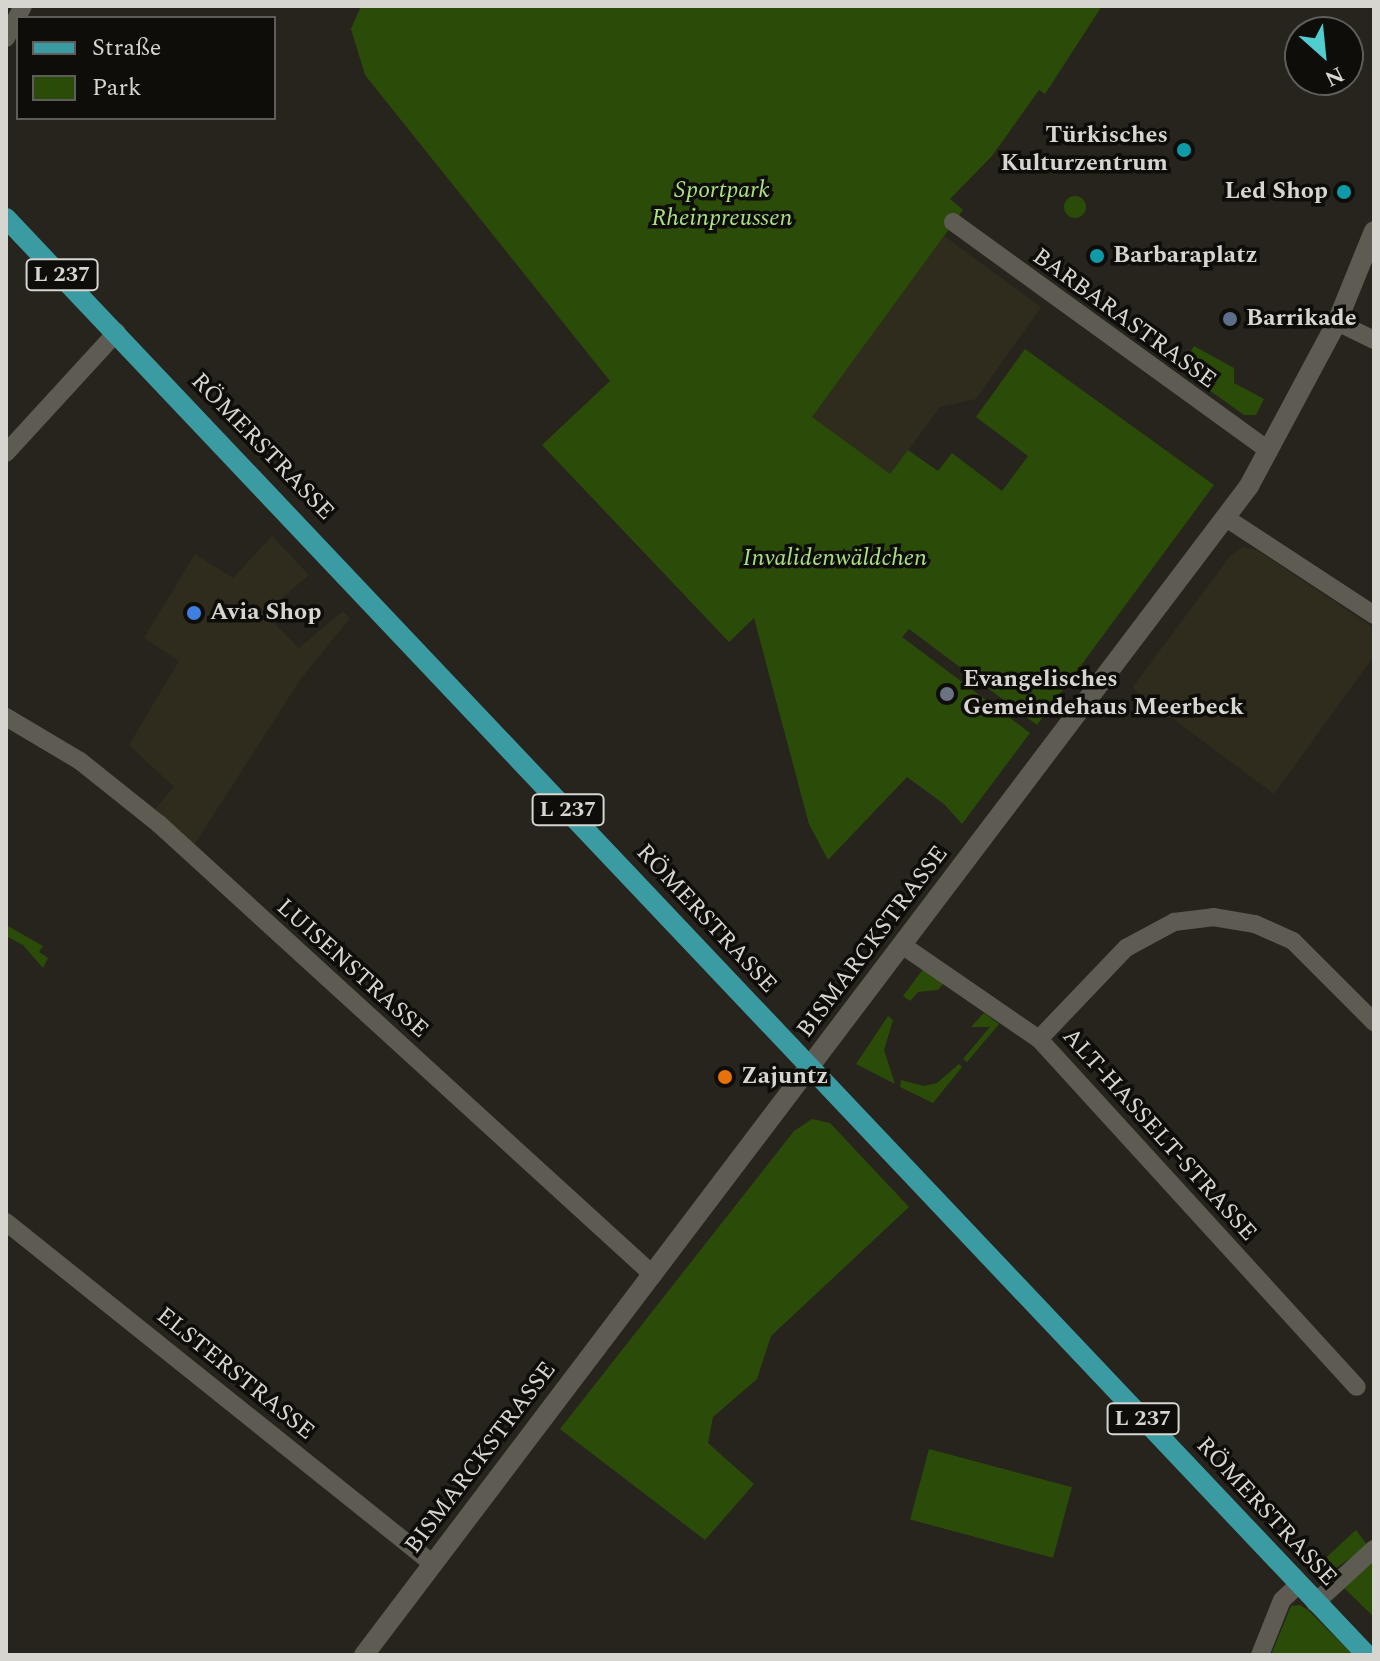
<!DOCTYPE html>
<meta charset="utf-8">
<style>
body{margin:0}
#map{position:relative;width:1380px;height:1661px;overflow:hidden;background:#26241c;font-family:Spectral,serif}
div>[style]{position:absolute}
.built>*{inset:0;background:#2f2c1e}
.green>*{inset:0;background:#2b4c09;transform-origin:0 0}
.round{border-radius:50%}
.minor>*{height:18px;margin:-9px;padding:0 9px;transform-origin:9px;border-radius:9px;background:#5d5b52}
.secondary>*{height:20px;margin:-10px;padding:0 10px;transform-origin:10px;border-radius:10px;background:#5d5b52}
.primary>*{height:20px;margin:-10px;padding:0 10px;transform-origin:10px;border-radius:10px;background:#3a9ca2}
.dots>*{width:22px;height:22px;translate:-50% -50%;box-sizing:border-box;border:4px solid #0e0d0a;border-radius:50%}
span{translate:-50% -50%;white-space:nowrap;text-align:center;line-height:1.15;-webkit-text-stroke:7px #0e0d0a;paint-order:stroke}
.shield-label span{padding:2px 6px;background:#0e0d0a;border:2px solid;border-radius:6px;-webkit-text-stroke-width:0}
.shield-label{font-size:22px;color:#d6d5d0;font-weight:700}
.poi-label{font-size:24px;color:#d6d5d0;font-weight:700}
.right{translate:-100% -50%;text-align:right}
.left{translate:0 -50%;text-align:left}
.park-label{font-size:24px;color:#aae181;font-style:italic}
.street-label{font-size:24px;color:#d6d5d0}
.frame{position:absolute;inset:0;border:8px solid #d6d5d0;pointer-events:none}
.legend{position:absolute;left:16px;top:16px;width:260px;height:104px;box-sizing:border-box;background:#0e0d0a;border:2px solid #5e5d59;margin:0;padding:10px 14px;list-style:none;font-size:24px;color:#d6d5d0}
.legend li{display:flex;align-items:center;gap:16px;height:40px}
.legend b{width:40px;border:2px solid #5e5d59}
.north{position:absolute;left:1284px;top:16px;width:80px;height:80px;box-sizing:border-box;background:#0e0d0a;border:2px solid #5e5d59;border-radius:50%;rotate:153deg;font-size:22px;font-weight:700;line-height:32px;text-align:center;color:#d6d5d0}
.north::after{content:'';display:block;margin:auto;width:28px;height:36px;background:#52cdcf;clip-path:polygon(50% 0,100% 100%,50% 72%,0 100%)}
</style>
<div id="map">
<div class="built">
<i style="clip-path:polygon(944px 236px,1041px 307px,976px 399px,940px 407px,890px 475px,812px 417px)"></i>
<i style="clip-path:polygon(272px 536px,309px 575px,274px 605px,269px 618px,299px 648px,343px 611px,350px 618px,300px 680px,194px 845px,155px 809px,174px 787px,129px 745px,179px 661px,144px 638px,195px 554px,233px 578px)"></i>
<i style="clip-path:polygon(1243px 547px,1257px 550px,1374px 628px,1374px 656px,1274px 794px,1132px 688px,1231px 555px)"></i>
</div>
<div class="green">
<i style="clip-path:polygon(361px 6px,1102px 6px,1045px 94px,1039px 90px,992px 156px,950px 199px,963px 210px,812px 417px,890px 474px,908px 450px,938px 471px,952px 453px,1002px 491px,1028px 456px,976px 417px,1025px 349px,1214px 485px,1037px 725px,909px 629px,902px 637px,1030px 733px,962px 824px,944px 804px,907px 777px,828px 860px,809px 824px,754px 618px,729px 642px,542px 445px,610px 381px,365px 75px,351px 29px)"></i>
<i class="round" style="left:1064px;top:196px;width:22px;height:22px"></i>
<i style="clip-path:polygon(1194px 346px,1234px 368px,1234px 383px,1264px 399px,1256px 415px,1244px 415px,1180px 369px)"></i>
<i style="clip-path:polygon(6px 925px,43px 946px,39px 952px,48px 958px,43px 968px,23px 945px,6px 936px)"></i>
<i style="clip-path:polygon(924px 968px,944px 983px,938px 990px,918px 992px,910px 1001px,903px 996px)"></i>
<i style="clip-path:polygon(984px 1013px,999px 1024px,967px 1062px,963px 1059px,990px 1027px,971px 1027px)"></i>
<i style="clip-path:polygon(888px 1016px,893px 1020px,884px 1050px,895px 1084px,856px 1064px)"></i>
<i style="clip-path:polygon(959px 1064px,962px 1067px,933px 1103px,900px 1087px,901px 1080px,924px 1086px,937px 1083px)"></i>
<i style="clip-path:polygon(812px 1119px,830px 1123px,909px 1207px,771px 1336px,757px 1379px,713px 1417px,708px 1443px,754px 1484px,705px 1540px,560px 1429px,794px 1131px)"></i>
<i style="left:929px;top:1449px;width:148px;height:73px;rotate:15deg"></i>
<i style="clip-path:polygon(1356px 1530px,1368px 1546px,1326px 1575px,1317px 1566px)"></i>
<i style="clip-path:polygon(1374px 1561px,1374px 1617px,1344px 1588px)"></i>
<i style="clip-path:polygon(1300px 1605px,1308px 1610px,1353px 1655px,1271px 1655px,1291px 1606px)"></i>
</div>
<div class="minor">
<i style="left:6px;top:38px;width:36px;rotate:-62deg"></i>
<i style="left:953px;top:222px;width:390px;rotate:35.9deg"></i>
<i style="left:1337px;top:322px;width:41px;rotate:25.9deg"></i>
<i style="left:6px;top:453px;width:164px;rotate:-47.5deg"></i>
<i style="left:1226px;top:518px;width:177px;rotate:33.2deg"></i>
<i style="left:6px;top:717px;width:86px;rotate:30.7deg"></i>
<i style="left:80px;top:761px;width:101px;rotate:38.6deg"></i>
<i style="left:159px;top:824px;width:669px;rotate:42.39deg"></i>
<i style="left:902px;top:945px;width:166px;rotate:34.5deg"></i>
<i style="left:1039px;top:1039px;width:471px;rotate:47.6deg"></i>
<i style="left:1039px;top:1039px;width:126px;rotate:-46.3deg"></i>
<i style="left:1126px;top:948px;width:55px;rotate:-28.4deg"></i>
<i style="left:1174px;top:922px;width:39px;rotate:-7deg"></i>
<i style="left:1213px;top:917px;width:43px;rotate:9.5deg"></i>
<i style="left:1255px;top:924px;width:42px;rotate:24.1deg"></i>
<i style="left:1293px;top:941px;width:115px;rotate:45deg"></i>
<i style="left:6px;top:1222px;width:547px;rotate:38.69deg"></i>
<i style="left:1315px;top:1603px;width:80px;rotate:-42.5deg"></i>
<i style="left:1260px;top:1655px;width:59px;rotate:-68.2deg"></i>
<i style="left:1282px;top:1600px;width:22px;rotate:-43deg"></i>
</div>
<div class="secondary">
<i style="left:364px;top:1655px;width:1466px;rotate:-52.87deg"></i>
<i style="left:1249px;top:486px;width:186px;rotate:-61.8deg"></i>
<i style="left:1337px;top:322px;width:98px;rotate:-67.9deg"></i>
</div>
<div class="primary">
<i style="left:6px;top:218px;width:1979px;rotate:46.56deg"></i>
</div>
<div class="dots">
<i style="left:1184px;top:150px;background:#0f9aa8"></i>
<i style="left:1344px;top:192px;background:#0f9aa8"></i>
<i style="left:1097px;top:256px;background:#0f9aa8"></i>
<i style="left:1230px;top:319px;background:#5c6f8a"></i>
<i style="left:194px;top:613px;background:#3f7fe0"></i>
<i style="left:947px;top:694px;background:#6b7280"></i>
<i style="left:725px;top:1077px;background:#e8710a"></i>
</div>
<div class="shield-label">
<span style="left:62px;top:275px">L 237</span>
<span style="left:568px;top:810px">L 237</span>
<span style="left:1143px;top:1419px">L 237</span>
</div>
<div class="poi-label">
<span class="right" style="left:1168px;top:150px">Türkisches<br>Kulturzentrum</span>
<span class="right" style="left:1328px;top:192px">Led Shop</span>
<span class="left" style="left:1113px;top:256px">Barbaraplatz</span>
<span class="left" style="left:1246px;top:319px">Barrikade</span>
<span class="left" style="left:210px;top:613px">Avia Shop</span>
<span class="left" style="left:963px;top:694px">Evangelisches<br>Gemeindehaus Meerbeck</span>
<span class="left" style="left:741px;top:1077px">Zajuntz</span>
</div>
<div class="park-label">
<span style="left:722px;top:205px">Sportpark<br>Rheinpreussen</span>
<span style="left:835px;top:559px">Invalidenwäldchen</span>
</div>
<div class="street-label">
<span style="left:1124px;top:319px;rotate:36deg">BARBARASTRASSE</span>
<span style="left:262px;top:447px;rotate:46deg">RÖMERSTRASSE</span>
<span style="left:706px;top:919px;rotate:47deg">RÖMERSTRASSE</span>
<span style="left:873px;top:942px;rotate:-53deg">BISMARCKSTRASSE</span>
<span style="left:352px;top:969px;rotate:42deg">LUISENSTRASSE</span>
<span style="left:1159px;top:1135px;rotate:48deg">ALT-HASSELT-STRASSE</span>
<span style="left:235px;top:1374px;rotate:39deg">ELSTERSTRASSE</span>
<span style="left:481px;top:1458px;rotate:-53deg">BISMARCKSTRASSE</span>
<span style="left:1266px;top:1512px;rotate:47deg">RÖMERSTRASSE</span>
</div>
<div class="frame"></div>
<ul class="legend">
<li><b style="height:10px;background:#3a9ca2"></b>Straße</li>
<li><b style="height:22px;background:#2b4c09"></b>Park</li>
</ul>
<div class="north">N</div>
</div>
